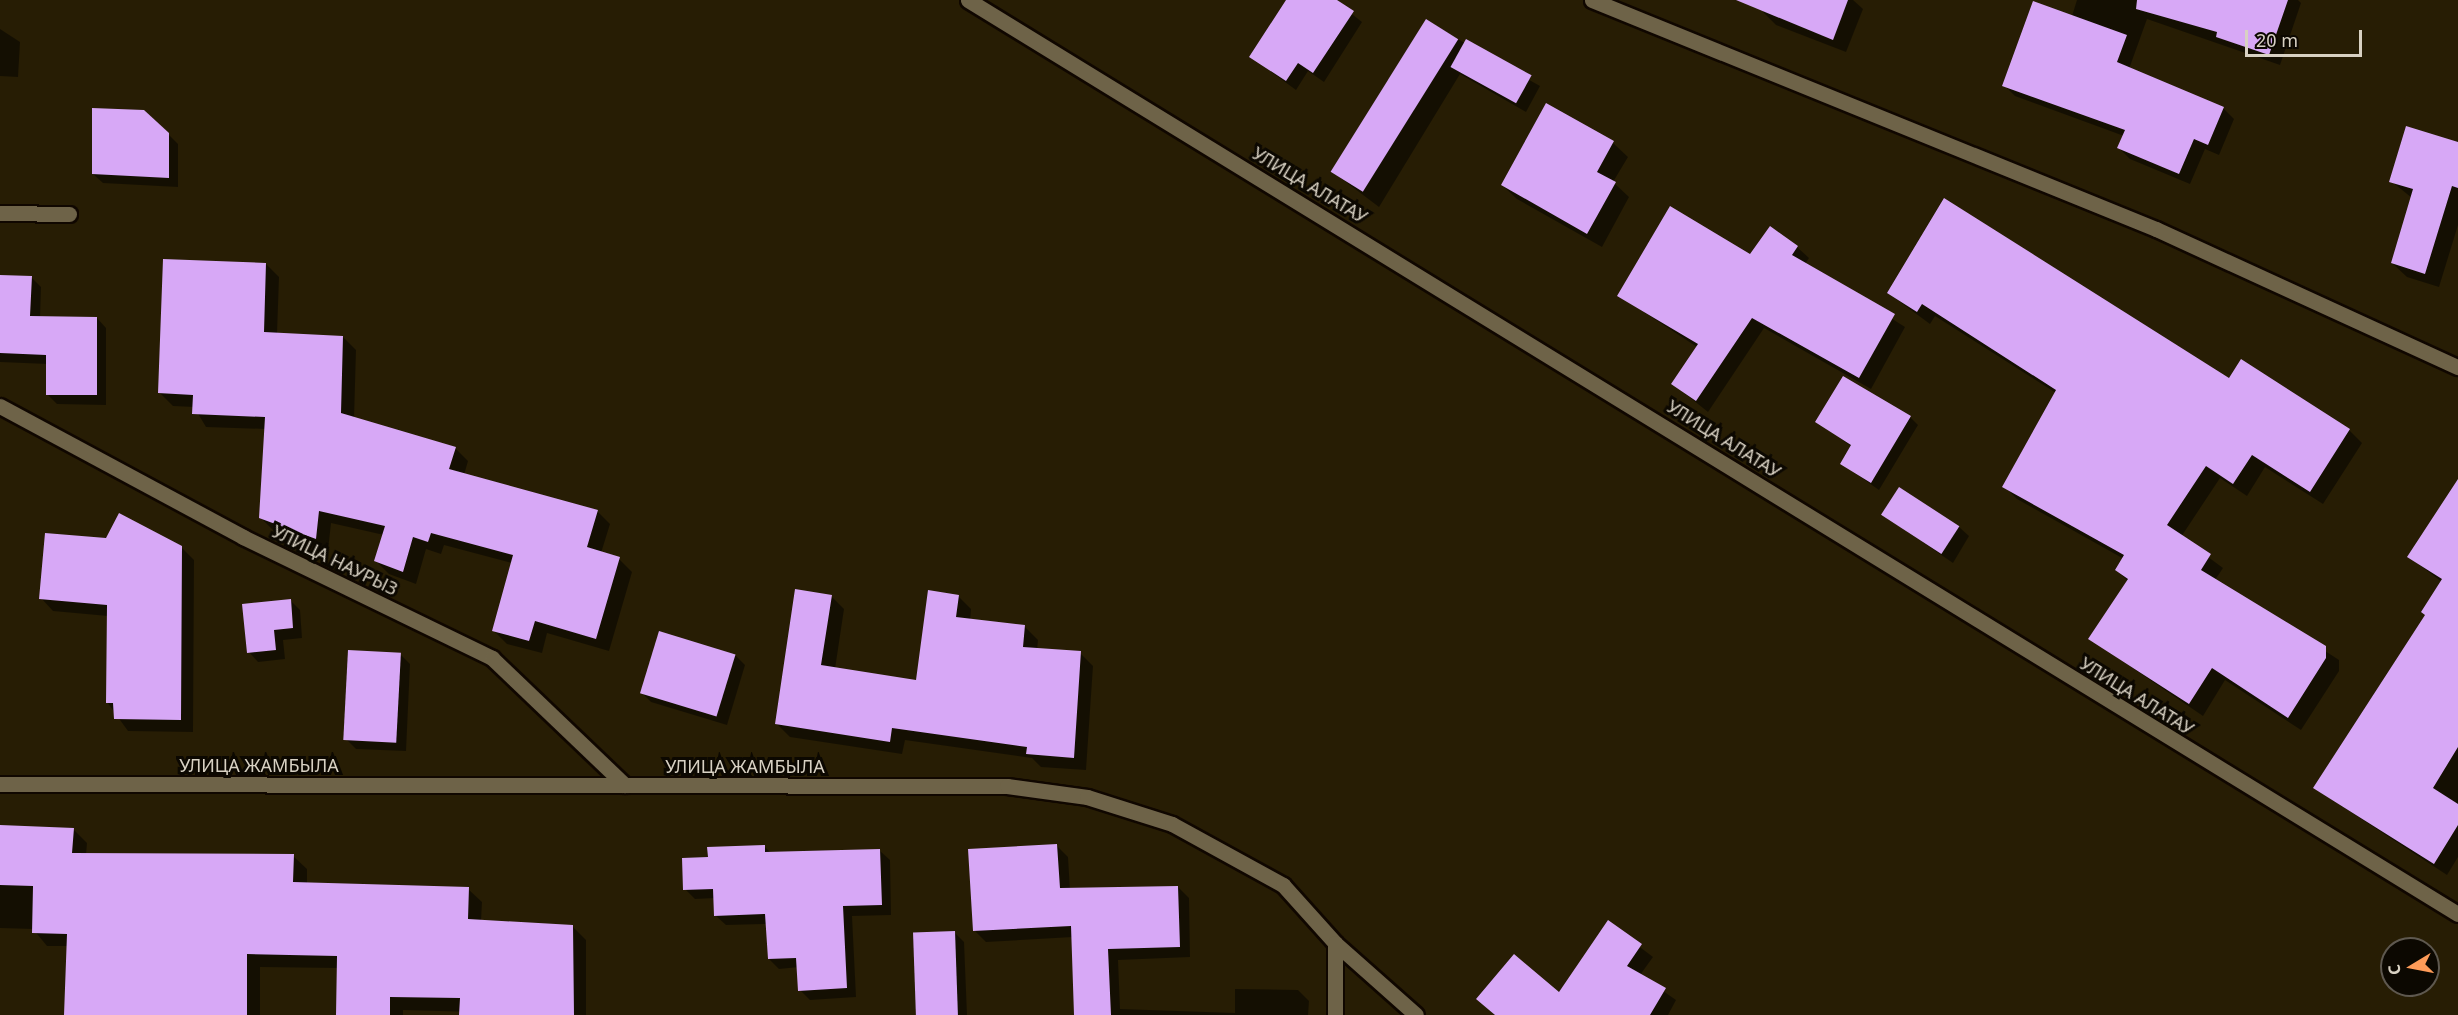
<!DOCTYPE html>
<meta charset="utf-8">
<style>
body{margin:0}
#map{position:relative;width:2458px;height:1015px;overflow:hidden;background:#271d04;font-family:"Noto Sans",sans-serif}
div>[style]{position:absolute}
.shadow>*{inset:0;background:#0007}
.building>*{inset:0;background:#d7a8f6;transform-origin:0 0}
.roads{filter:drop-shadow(2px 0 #100700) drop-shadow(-2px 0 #100700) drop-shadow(0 2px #100700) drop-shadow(0 -2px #100700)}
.minor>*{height:15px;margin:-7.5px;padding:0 7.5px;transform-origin:7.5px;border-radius:7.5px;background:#6e6348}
span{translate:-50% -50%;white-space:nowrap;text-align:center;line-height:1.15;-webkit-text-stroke:6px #0c0801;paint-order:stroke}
.street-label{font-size:18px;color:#d8d1c3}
.north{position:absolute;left:2380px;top:937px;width:60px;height:60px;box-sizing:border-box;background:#0c0801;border:2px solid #5e584f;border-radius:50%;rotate:260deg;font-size:16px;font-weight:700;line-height:24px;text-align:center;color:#d8d1c3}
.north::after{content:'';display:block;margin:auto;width:21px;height:27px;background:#fe9b58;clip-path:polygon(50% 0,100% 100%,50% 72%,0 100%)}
.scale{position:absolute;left:2245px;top:30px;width:117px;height:27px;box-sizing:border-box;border:3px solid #d8d1c3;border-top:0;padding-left:8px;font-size:18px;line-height:21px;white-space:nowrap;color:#d8d1c3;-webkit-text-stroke:4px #0c0801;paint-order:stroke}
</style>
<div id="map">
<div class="shadow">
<i style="clip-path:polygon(1287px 0,1334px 0,1362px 22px,1324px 82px,1308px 71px,1296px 90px,1251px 57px)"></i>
<i style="clip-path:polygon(1767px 0,1853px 0,1863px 9px,1846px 52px,1776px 25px,1763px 12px)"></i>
<i style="clip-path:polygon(2077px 0,2298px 0,2301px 3px,2280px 65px,2147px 19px,2129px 69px,2223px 108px,2234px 119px,2219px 155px,2205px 149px,2190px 184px,2130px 159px,2119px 148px,2124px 136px,2015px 96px,2004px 85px,2072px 16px)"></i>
<i style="clip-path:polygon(1426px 21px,1540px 86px,1526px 112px,1460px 74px,1379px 207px,1334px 173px)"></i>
<i style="clip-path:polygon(0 29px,20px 42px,18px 77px,0 76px)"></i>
<i style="clip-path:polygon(1546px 105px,1613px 143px,1628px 157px,1613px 182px,1629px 197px,1602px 247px,1517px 199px,1502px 185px)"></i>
<i style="clip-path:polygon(168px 134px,178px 144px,178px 187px,103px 183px,93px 174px)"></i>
<i style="clip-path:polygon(2458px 144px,2458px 225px,2439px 287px,2407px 277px,2392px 263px,2412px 198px,2391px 181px)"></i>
<i style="clip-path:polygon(1797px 247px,1809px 258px,1805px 264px,1905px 327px,1871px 389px,1764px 328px,1708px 412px,1673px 384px,1697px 347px,1618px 295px)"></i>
<i style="clip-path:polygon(266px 264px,279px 277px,277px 334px,343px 337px,356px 350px,354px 419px,455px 448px,468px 461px,464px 475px,597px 511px,610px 524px,601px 553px,619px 559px,632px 572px,609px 651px,547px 633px,542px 653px,507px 644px,494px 631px,512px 563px,444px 545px,441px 554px,426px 549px,416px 584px,389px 574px,376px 561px,384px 535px,331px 523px,328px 551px,274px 531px,261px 518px,266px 429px,206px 427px,194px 407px,173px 406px,160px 393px)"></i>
<i style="clip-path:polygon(0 276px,31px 277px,41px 287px,40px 318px,97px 318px,106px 328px,106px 405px,57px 404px,48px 395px,48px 364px,0 362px)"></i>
<i style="clip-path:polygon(1888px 293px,2230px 380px,2349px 430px,2362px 443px,2323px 504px,2265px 467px,2247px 496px,2220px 478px,2181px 537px,2223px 568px,2215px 580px,2339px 660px,2339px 671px,2301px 730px,2225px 680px,2203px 716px,2090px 639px,2128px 581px,2116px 570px,2124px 559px,2017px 499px,2004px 486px,2056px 393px,1935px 316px,1930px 324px)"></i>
<i style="clip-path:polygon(1910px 417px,1918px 425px,1879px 490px,1842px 464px,1852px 447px,1817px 421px)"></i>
<i style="clip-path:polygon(2458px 482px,2458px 857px,2447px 875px,2314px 788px,2427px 616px,2442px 582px,2409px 557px)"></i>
<i style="clip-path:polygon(1883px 515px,1959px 527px,1969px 536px,1953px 563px)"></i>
<i style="clip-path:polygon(181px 547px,194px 560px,193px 732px,128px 731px,107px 702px,108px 616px,53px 611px,41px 598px)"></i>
<i style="clip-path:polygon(831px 596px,844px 609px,835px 669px,917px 681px,958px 596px,971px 609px,970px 621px,1025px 627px,1038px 640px,1037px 650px,1080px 653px,1093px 666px,1086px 770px,1041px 767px,1032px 758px,905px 740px,902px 754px,790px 737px,777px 724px)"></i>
<i style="clip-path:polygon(290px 600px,300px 610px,302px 638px,283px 640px,285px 659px,258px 662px,249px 652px)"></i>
<i style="clip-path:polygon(400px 654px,410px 664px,406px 751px,356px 749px,346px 739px)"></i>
<i style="clip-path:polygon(735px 655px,745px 665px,727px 725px,651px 702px,641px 692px)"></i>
<i style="clip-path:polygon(0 827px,73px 829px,87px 843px,86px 855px,293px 856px,307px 869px,307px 884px,468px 889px,482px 902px,481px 921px,572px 926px,586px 940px,586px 1015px,403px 1010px,403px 1015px,338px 1015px,338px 968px,260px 967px,260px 1015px,65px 1015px,68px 946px,47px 946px,33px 929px,0 928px)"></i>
<i style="clip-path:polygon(764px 846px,772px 854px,880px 851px,890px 860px,891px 915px,852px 916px,856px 997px,810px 1000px,800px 990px,799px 967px,779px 969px,769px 959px,767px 924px,726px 925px,716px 916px,715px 898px,695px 899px,685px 889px,709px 858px)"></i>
<i style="clip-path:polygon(1057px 846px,1068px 857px,1070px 890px,1178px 887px,1189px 898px,1190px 957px,1118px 960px,1120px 1009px,1235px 1013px,1235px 989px,1298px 990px,1309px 1001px,1308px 1015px,1075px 1015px,1073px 937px,986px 942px,975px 931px)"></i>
<i style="clip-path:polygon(1608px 923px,1653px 957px,1640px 975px,1676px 1000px,1668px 1015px,1495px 1015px,1478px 999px,1559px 994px)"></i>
<i style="clip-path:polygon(954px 932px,964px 942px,967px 1015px,918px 1015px)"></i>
</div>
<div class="building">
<i style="clip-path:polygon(1286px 0,1337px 0,1354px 11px,1313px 73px,1298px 63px,1286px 81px,1249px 57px)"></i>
<i style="clip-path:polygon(1736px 0,1848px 0,1833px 40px)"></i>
<i style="clip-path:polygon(2137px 0,2288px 0,2269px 55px,2216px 37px,2217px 32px,2136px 9px)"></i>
<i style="clip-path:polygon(2033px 1px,2127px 35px,2117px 62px,2224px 107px,2208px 145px,2194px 139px,2179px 174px,2117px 148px,2125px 130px,2002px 86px)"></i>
<i style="left:1426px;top:19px;width:38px;height:180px;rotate:32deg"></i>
<i style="left:1466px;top:39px;width:75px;height:32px;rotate:29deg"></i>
<i style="clip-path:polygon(1546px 103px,1614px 141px,1597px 172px,1616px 182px,1587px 234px,1501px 185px)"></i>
<i style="clip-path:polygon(92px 108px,144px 110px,169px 133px,169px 178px,92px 174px)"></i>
<i style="clip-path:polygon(2406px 126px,2458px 142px,2458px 188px,2452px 186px,2425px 274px,2391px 263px,2413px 189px,2389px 182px)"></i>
<i style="clip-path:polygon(1944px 198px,2229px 378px,2241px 359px,2350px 429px,2310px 492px,2252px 455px,2233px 484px,2206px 466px,2167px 525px,2211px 554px,2201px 570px,2326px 646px,2326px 658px,2288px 718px,2212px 668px,2189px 704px,2088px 639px,2128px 579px,2115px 570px,2124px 555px,2002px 487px,2056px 390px,1922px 304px,1917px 312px,1887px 293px)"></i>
<i style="clip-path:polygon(1670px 206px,1750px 254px,1770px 226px,1798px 246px,1792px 255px,1895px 314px,1859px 378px,1752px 318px,1696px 401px,1671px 384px,1698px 344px,1617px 296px)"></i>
<i style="clip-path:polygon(163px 259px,266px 263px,264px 332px,343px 336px,341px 413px,456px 447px,449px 469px,598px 510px,587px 547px,620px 557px,596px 639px,535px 621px,529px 641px,492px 631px,513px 555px,431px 533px,428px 542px,413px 537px,403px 572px,374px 561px,385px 526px,319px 511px,316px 539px,259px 518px,265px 417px,192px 414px,193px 395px,158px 393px)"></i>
<i style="clip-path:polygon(0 275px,32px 276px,30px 316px,97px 317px,97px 395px,46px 395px,46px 355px,0 353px)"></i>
<i style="clip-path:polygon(1843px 376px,1911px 416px,1871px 483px,1840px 464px,1851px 445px,1815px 422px)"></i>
<i style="clip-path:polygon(2458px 479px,2458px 747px,2433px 788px,2458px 804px,2458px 825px,2434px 864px,2313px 788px,2425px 615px,2421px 612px,2442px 579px,2407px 557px)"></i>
<i style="left:1899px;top:487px;width:72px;height:33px;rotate:33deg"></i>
<i style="clip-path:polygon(119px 513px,182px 546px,181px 720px,114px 719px,113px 703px,106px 703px,107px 605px,39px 599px,45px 533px,106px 538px)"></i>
<i style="clip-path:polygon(795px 589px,832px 595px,821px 665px,916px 680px,928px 590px,959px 595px,956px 617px,1025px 625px,1023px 647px,1081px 651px,1074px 758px,1026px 754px,1027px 747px,892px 728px,890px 742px,775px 724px)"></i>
<i style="clip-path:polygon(291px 599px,293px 628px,274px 630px,276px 650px,247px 653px,242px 604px)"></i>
<i style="left:659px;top:631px;width:80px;height:65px;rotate:17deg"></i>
<i style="left:348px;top:650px;width:53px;height:90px;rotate:3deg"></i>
<i style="clip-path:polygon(0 825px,74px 828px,72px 853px,294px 854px,293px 882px,469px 887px,468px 919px,573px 925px,574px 1015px,459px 1015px,460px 998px,390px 997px,390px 1015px,336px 1015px,337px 956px,247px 954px,247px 1015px,64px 1015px,67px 934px,32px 933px,33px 886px,0 885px)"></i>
<i style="clip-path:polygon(1057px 844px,1060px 888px,1178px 886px,1180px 947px,1108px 949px,1111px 1015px,1074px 1015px,1071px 926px,973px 931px,968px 849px)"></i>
<i style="clip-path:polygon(765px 845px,765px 852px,880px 849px,882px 905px,843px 906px,847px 988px,798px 991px,796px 958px,768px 959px,765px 914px,714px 916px,713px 889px,683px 890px,682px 858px,708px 857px,707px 847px)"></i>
<i style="clip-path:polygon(1608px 920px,1642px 944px,1627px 966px,1666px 988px,1650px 1015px,1495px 1015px,1476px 999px,1514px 954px,1559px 992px)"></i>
<i style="left:955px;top:931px;width:84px;height:42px;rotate:88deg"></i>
</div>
<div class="roads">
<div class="minor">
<i style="left:968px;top:0;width:1748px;rotate:31.53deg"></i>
<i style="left:1592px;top:0;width:609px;rotate:22.1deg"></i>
<i style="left:2156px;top:229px;width:332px;rotate:24.6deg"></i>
<i style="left:0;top:213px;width:69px;rotate:0.8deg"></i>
<i style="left:0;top:406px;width:276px;rotate:28.3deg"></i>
<i style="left:243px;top:537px;width:277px;rotate:25.9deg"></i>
<i style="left:492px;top:658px;width:184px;rotate:43.7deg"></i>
<i style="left:0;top:784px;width:1007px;rotate:0.11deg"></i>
<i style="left:1007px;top:786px;width:81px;rotate:7.8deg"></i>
<i style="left:1087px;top:797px;width:89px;rotate:17.6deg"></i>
<i style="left:1172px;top:824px;width:127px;rotate:28.8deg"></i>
<i style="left:1283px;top:885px;width:78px;rotate:48.1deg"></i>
<i style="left:1335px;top:943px;width:108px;rotate:41.6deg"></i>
<i style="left:1335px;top:943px;width:72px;rotate:90deg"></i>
</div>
</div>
<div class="street-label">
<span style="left:1310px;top:185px;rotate:31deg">УЛИЦА АЛАТАУ</span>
<span style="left:1724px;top:439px;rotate:32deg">УЛИЦА АЛАТАУ</span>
<span style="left:335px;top:560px;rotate:26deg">УЛИЦА НАУРЫЗ</span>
<span style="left:2137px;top:696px;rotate:32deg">УЛИЦА АЛАТАУ</span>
<span style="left:259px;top:765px">УЛИЦА ЖАМБЫЛА</span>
<span style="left:745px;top:766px">УЛИЦА ЖАМБЫЛА</span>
</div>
<div class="north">С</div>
<div class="scale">20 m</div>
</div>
